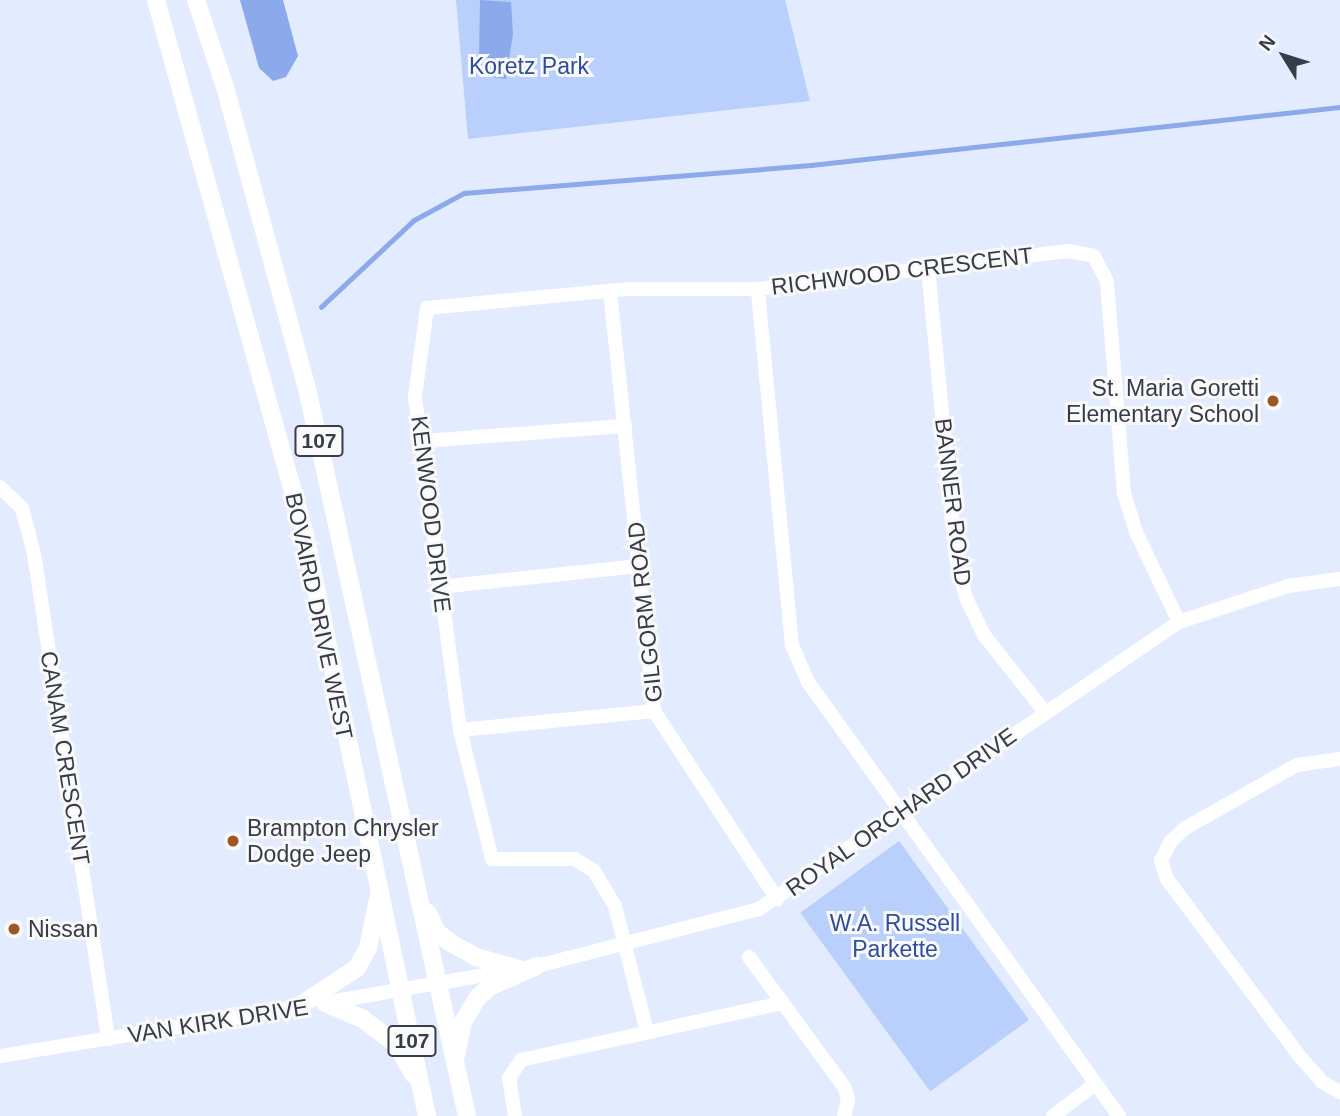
<!DOCTYPE html>
<style>
body{margin:0}
#map{position:relative;width:1340px;height:1116px;overflow:hidden;background:#e3ecfe;font-family:Arial,sans-serif}
div>[style]{position:absolute}
.green>*{inset:0;background:#b9cffc;transform-origin:0 0}
.water>*{inset:0;background:#8caaeb}
.stream>*{height:4.5px;margin:-2.25px;padding:0 2.25px;transform-origin:2.25px;border-radius:2.25px;background:#8caaeb}
.minor>*{height:14px;margin:-7px;padding:0 7px;transform-origin:7px;border-radius:7px;background:#fff}
.major>*{height:18px;margin:-9px;padding:0 9px;transform-origin:9px;border-radius:9px;background:#fff}
.dots>*{width:19px;height:19px;translate:-50% -50%;box-sizing:border-box;border:4px solid #f9f9f9;border-radius:50%}
span{translate:-50% -50%;white-space:nowrap;text-align:center;line-height:1.15;-webkit-text-stroke:6px #f9f9f9;paint-order:stroke}
.shield-label span{padding:2px 5px;background:#f9f9f9;border:2px solid;border-radius:5px;-webkit-text-stroke-width:0}
.shield-label{font-size:21px;color:#363c48;font-weight:700}
.park-label{font-size:23px;color:#2f4e9b}
.street-label{font-size:23px;color:#363c48}
.poi-label{font-size:23px;color:#363c48}
.right{translate:-100% -50%;text-align:right}
.left{translate:0 -50%;text-align:left}
.north{position:absolute;left:1249px;top:21px;width:70px;height:70px;-webkit-text-stroke:5px #f9f9f9;paint-order:stroke;rotate:308deg;font-size:19px;font-weight:700;line-height:28px;text-align:center;color:#363c48}
.north::after{content:'';display:block;margin:auto;width:24px;height:32px;background:#363c48;clip-path:polygon(50% 0,100% 100%,50% 72%,0 100%)}
</style>
<div id="map">
<div class="green">
<i style="clip-path:polygon(456px 0,785px 0,810px 101px,468px 139px)"></i>
<i style="left:899px;top:841px;width:221px;height:122px;rotate:54deg"></i>
</div>
<div class="water">
<i style="clip-path:polygon(240px 0,283px 0,298px 56px,286px 77px,273px 81px,259px 68px)"></i>
<i style="clip-path:polygon(480px 0,511px 2px,513px 34px,506px 79px,493px 77px,479px 57px)"></i>
</div>
<div class="stream">
<i style="left:321px;top:307px;width:127px;rotate:-43.1deg"></i>
<i style="left:414px;top:220px;width:57px;rotate:-28.4deg"></i>
<i style="left:464px;top:193px;width:348px;rotate:-4.6deg"></i>
<i style="left:811px;top:165px;width:532px;rotate:-6.26deg"></i>
</div>
<div class="minor">
<i style="left:928px;top:268px;width:290px;rotate:84.5deg"></i>
<i style="left:956px;top:557px;width:42px;rotate:76.3deg"></i>
<i style="left:966px;top:598px;width:41px;rotate:64.1deg"></i>
<i style="left:984px;top:635px;width:97px;rotate:51.7deg"></i>
<i style="left:610px;top:291px;width:422px;rotate:84deg"></i>
<i style="left:654px;top:711px;width:225px;rotate:56.8deg"></i>
<i style="left:424px;top:441px;width:202px;rotate:-4.3deg"></i>
<i style="left:0;top:487px;width:30px;rotate:44deg"></i>
<i style="left:22px;top:508px;width:48px;rotate:75.4deg"></i>
<i style="left:34px;top:554px;width:491px;rotate:81.3deg"></i>
<i style="left:439px;top:587px;width:201px;rotate:-6deg"></i>
<i style="left:460px;top:730px;width:195px;rotate:-5.6deg"></i>
<i style="left:1340px;top:759px;width:43px;rotate:172.1deg"></i>
<i style="left:1297px;top:765px;width:129px;rotate:150.6deg"></i>
<i style="left:1185px;top:828px;width:19px;rotate:137deg"></i>
<i style="left:1171px;top:841px;width:22px;rotate:117deg"></i>
<i style="left:1161px;top:861px;width:19px;rotate:72deg"></i>
<i style="left:1167px;top:879px;width:217px;rotate:53.2deg"></i>
<i style="left:1297px;top:1053px;width:38px;rotate:49deg"></i>
<i style="left:1322px;top:1082px;width:21px;rotate:29deg"></i>
<i style="left:749px;top:957px;width:162px;rotate:53.8deg"></i>
<i style="left:845px;top:1088px;width:13px;rotate:77deg"></i>
<i style="left:848px;top:1101px;width:16px;rotate:105deg"></i>
<i style="left:324px;top:1003px;width:216px;rotate:-9.9deg"></i>
<i style="left:537px;top:966px;width:229px;rotate:-14.4deg"></i>
<i style="left:759px;top:909px;width:509px;rotate:-34.35deg"></i>
<i style="left:1179px;top:622px;width:115px;rotate:-18.3deg"></i>
<i style="left:1288px;top:586px;width:52px;rotate:-7.7deg"></i>
<i style="left:647px;top:1032px;width:130px;rotate:-104.3deg"></i>
<i style="left:615px;top:906px;width:41px;rotate:-121deg"></i>
<i style="left:594px;top:871px;width:22px;rotate:-148deg"></i>
<i style="left:575px;top:859px;width:83px;rotate:180deg"></i>
<i style="left:492px;top:859px;width:133px;rotate:-103.9deg"></i>
<i style="left:460px;top:730px;width:337px;rotate:-97.7deg"></i>
<i style="left:415px;top:396px;width:89px;rotate:-82.2deg"></i>
<i style="left:427px;top:308px;width:203px;rotate:-5.4deg"></i>
<i style="left:629px;top:289px;width:129px"></i>
<i style="left:0;top:1056px;width:308px;rotate:-9.3deg"></i>
<i style="left:515px;top:1116px;width:38px;rotate:-99deg"></i>
<i style="left:509px;top:1078px;width:22px;rotate:-56deg"></i>
<i style="left:521px;top:1060px;width:268px;rotate:-12.3deg"></i>
<i style="left:1053px;top:1116px;width:53px;rotate:-37.3deg"></i>
<i style="left:1119px;top:1116px;width:534px;rotate:-125.62deg"></i>
<i style="left:808px;top:682px;width:40px;rotate:-113.4deg"></i>
<i style="left:792px;top:645px;width:358px;rotate:-95.5deg"></i>
<i style="left:758px;top:289px;width:311px;rotate:-7deg"></i>
<i style="left:1067px;top:251px;width:27px;rotate:10deg"></i>
<i style="left:1094px;top:256px;width:29px;rotate:63deg"></i>
<i style="left:1107px;top:282px;width:212px;rotate:85.4deg"></i>
<i style="left:1124px;top:493px;width:41px;rotate:72.9deg"></i>
<i style="left:1136px;top:532px;width:100px;rotate:64.5deg"></i>
</div>
<div class="major">
<i style="left:156px;top:0;width:551px;rotate:74.43deg"></i>
<i style="left:304px;top:531px;width:598px;rotate:78.13deg"></i>
<i style="left:196px;top:0;width:92px;rotate:71.6deg"></i>
<i style="left:225px;top:87px;width:317px;rotate:74.8deg"></i>
<i style="left:308px;top:393px;width:740px;rotate:77.6deg"></i>
<i style="left:428px;top:913px;width:21px;rotate:65deg"></i>
<i style="left:437px;top:932px;width:18px;rotate:38deg"></i>
<i style="left:451px;top:943px;width:29px;rotate:29deg"></i>
<i style="left:476px;top:957px;width:45px;rotate:15.6deg"></i>
<i style="left:325px;top:1003px;width:41px;rotate:22.8deg"></i>
<i style="left:363px;top:1019px;width:41px;rotate:37.1deg"></i>
<i style="left:396px;top:1044px;width:36px;rotate:60deg"></i>
<i style="left:296px;top:1008px;width:73px;rotate:-33.3deg"></i>
<i style="left:357px;top:968px;width:23px;rotate:-61deg"></i>
<i style="left:368px;top:948px;width:50px;rotate:-78.5deg"></i>
<i style="left:455px;top:1060px;width:39px;rotate:-78deg"></i>
<i style="left:463px;top:1022px;width:29px;rotate:-59deg"></i>
<i style="left:478px;top:997px;width:17px;rotate:-40deg"></i>
<i style="left:491px;top:986px;width:50px;rotate:-23.5deg"></i>
</div>
<div class="dots">
<i style="left:1273px;top:401px;background:#9a5826"></i>
<i style="left:233px;top:841px;background:#9a5826"></i>
<i style="left:14px;top:929px;background:#9a5826"></i>
</div>
<div class="shield-label">
<span style="left:319px;top:441px">107</span>
<span style="left:412px;top:1041px">107</span>
</div>
<div class="park-label">
<span style="left:529px;top:66px">Koretz Park</span>
<span style="left:895px;top:936px">W.A. Russell<br>Parkette</span>
</div>
<div class="street-label">
<span style="left:902px;top:271px;rotate:-7deg">RICHWOOD CRESCENT</span>
<span style="left:953px;top:502px;rotate:83deg">BANNER ROAD</span>
<span style="left:431px;top:514px;rotate:83deg">KENWOOD DRIVE</span>
<span style="left:645px;top:612px;rotate:-96deg">GILGORM ROAD</span>
<span style="left:319px;top:616px;rotate:78deg">BOVAIRD DRIVE WEST</span>
<span style="left:65px;top:758px;rotate:81deg">CANAM CRESCENT</span>
<span style="left:901px;top:812px;rotate:-35deg">ROYAL ORCHARD DRIVE</span>
<span style="left:218px;top:1021px;rotate:-9deg">VAN KIRK DRIVE</span>
</div>
<div class="poi-label">
<span class="right" style="left:1259px;top:401px">St. Maria Goretti<br>Elementary School</span>
<span class="left" style="left:247px;top:841px">Brampton Chrysler<br>Dodge Jeep</span>
<span class="left" style="left:28px;top:929px">Nissan</span>
</div>
<div class="north">N</div>
</div>
